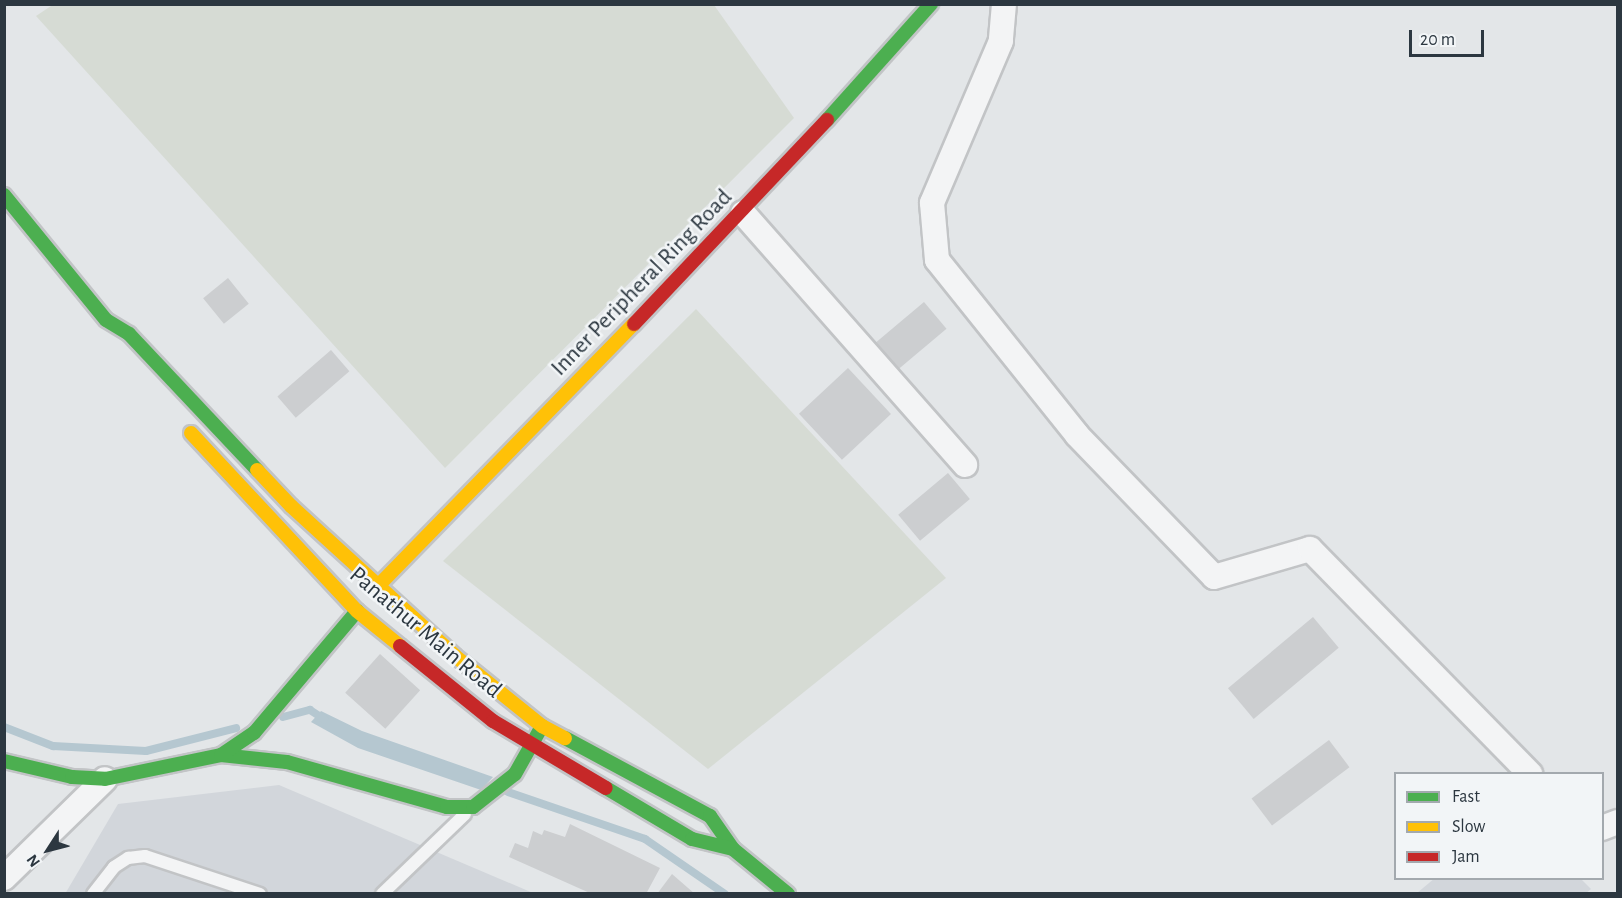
<!DOCTYPE html>
<style>
body{margin:0}
#map{position:relative;width:1622px;height:898px;overflow:hidden;background:#e3e6e8;font-family:"Alegreya Sans",sans-serif}
div>[style]{position:absolute}
.built>*{inset:0;background:#d2d6db}
.green>*{inset:0;background:#d6dbd4}
.water>*{inset:0;background:#b5c7d0}
.stream>*{height:8px;margin:-4px;padding:0 4px;transform-origin:4px;border-radius:4px;background:#b5c7d0}
.building>*{inset:0;background:#ccced0;transform-origin:0 0}
.roads{filter:drop-shadow(2px 0 #c2c4c6) drop-shadow(-2px 0 #c2c4c6) drop-shadow(0 2px #c2c4c6) drop-shadow(0 -2px #c2c4c6)}
.lane>*{height:12px;margin:-6px;padding:0 6px;transform-origin:6px;border-radius:6px;background:#f3f4f5}
.street>*{height:24px;margin:-12px;padding:0 12px;transform-origin:12px;border-radius:12px;background:#f3f4f5}
.fast>*{height:14px;margin:-7px;padding:0 7px;transform-origin:7px;border-radius:7px;background:#4caf50}
.slow>*{height:14px;margin:-7px;padding:0 7px;transform-origin:7px;border-radius:7px;background:#ffc107}
.jam>*{height:14px;margin:-7px;padding:0 7px;transform-origin:7px;border-radius:7px;background:#c62828}
span{translate:-50% -50%;white-space:nowrap;text-align:center;line-height:1.15;-webkit-text-stroke:5px #f2f5f7;paint-order:stroke}
.street-label{font-size:24px;color:#2c3740}
.frame{position:absolute;inset:0;border:6px solid #2c3740;pointer-events:none}
.legend{position:absolute;left:1394px;top:772px;width:210px;height:108px;box-sizing:border-box;background:#f2f5f7;border:2px solid #a3a9ae;margin:0;padding:8px 10px;list-style:none;font-size:18px;color:#2c3740}
.legend li{display:flex;align-items:center;gap:12px;height:30px}
.legend b{width:30px;border:2px solid #a3a9ae}
.north{position:absolute;left:18px;top:820px;width:60px;height:60px;-webkit-text-stroke:4px #f2f5f7;paint-order:stroke;rotate:234deg;font-size:16px;font-weight:700;line-height:24px;text-align:center;color:#2c3740}
.north::after{content:'';display:block;margin:auto;width:21px;height:27px;background:#2c3740;clip-path:polygon(50% 0,100% 100%,50% 72%,0 100%)}
.scale{position:absolute;left:1409px;top:30px;width:75px;height:27px;box-sizing:border-box;border:3px solid #2c3740;border-top:0;padding-left:8px;font-size:18px;line-height:21px;white-space:nowrap;color:#2c3740;-webkit-text-stroke:4px #f2f5f7;paint-order:stroke}
</style>
<div id="map">
<div class="built">
<i style="clip-path:polygon(279px 785px,533px 893px,65px 894px,118px 804px)"></i>
<i style="clip-path:polygon(1435px 878px,1581px 879px,1591px 889px,1585px 894px,1417px 893px)"></i>
</div>
<div class="green">
<i style="clip-path:polygon(54px 4px,714px 5px,794px 118px,445px 468px,36px 16px)"></i>
<i style="clip-path:polygon(696px 309px,946px 578px,708px 769px,443px 561px)"></i>
</div>
<div class="water">
<i style="clip-path:polygon(321px 711px,362px 731px,493px 777px,481px 790px,358px 748px,311px 722px)"></i>
</div>
<div class="stream">
<i style="left:283px;top:717px;width:28px;rotate:-15deg"></i>
<i style="left:310px;top:710px;width:17px;rotate:33deg"></i>
<i style="left:4px;top:727px;width:53px;rotate:21.2deg"></i>
<i style="left:53px;top:746px;width:93px;rotate:3.1deg"></i>
<i style="left:146px;top:751px;width:93px;rotate:-14.3deg"></i>
<i style="left:508px;top:792px;width:145px;rotate:18.9deg"></i>
<i style="left:645px;top:839px;width:97px;rotate:34.5deg"></i>
</div>
<div class="building">
<i style="left:228px;top:278px;width:33px;height:32px;rotate:51deg"></i>
<i style="left:924px;top:302px;width:35px;height:66px;rotate:50deg"></i>
<i style="left:331px;top:350px;width:28px;height:71px;rotate:49deg"></i>
<i style="left:848px;top:368px;width:63px;height:67px;rotate:47deg"></i>
<i style="left:948px;top:473px;width:34px;height:65px;rotate:50deg"></i>
<i style="left:1313px;top:617px;width:40px;height:111px;rotate:50deg"></i>
<i style="left:380px;top:654px;width:54px;height:52px;rotate:42deg"></i>
<i style="left:1329px;top:740px;width:34px;height:97px;rotate:53deg"></i>
<i style="clip-path:polygon(570px 824px,660px 868px,646px 894px,592px 894px,509px 857px,515px 843px,528px 848px,533px 831px,542px 835px,544px 830px,565px 837px)"></i>
<i style="clip-path:polygon(672px 874px,695px 894px,657px 894px)"></i>
</div>
<div class="roads">
<div class="lane">
<i style="left:93px;top:894px;width:34px;rotate:-52deg"></i>
<i style="left:114px;top:867px;width:17px;rotate:-33deg"></i>
<i style="left:128px;top:858px;width:17px;rotate:-7deg"></i>
<i style="left:145px;top:856px;width:121px;rotate:18.3deg"></i>
<i style="left:382px;top:894px;width:115px;rotate:-43.9deg"></i>
</div>
<div class="street">
<i style="left:1004px;top:4px;width:37px;rotate:95deg"></i>
<i style="left:1001px;top:41px;width:176px;rotate:113.1deg"></i>
<i style="left:932px;top:203px;width:57px;rotate:85deg"></i>
<i style="left:937px;top:260px;width:224px;rotate:51.3deg"></i>
<i style="left:1077px;top:435px;width:197px;rotate:46deg"></i>
<i style="left:1214px;top:577px;width:100px;rotate:-16.3deg"></i>
<i style="left:1310px;top:549px;width:315px;rotate:45.6deg"></i>
<i style="left:743px;top:213px;width:336px;rotate:48.6deg"></i>
<i style="left:1602px;top:828px;width:17px;rotate:-21deg"></i>
<i style="left:4px;top:878px;width:141px;rotate:-44.4deg"></i>
</div>
<div class="fast">
<i style="left:827px;top:120px;width:156px;rotate:-48.1deg"></i>
<i style="left:4px;top:195px;width:161px;rotate:50.8deg"></i>
<i style="left:106px;top:320px;width:27px;rotate:31deg"></i>
<i style="left:129px;top:334px;width:187px;rotate:46.7deg"></i>
<i style="left:565px;top:738px;width:165px;rotate:28.3deg"></i>
<i style="left:710px;top:816px;width:40px;rotate:55.1deg"></i>
<i style="left:733px;top:849px;width:71px;rotate:39.3deg"></i>
<i style="left:221px;top:755px;width:66px;rotate:6.1deg"></i>
<i style="left:287px;top:762px;width:166px;rotate:15.7deg"></i>
<i style="left:447px;top:807px;width:26px"></i>
<i style="left:473px;top:807px;width:53px;rotate:-38.2deg"></i>
<i style="left:515px;top:774px;width:55px;rotate:-60.6deg"></i>
<i style="left:4px;top:761px;width:70px;rotate:13.2deg"></i>
<i style="left:72px;top:777px;width:33px;rotate:3deg"></i>
<i style="left:105px;top:779px;width:118px;rotate:-11.7deg"></i>
<i style="left:221px;top:755px;width:40px;rotate:-34deg"></i>
<i style="left:254px;top:733px;width:160px;rotate:-49.8deg"></i>
<i style="left:606px;top:788px;width:100px;rotate:30.7deg"></i>
<i style="left:692px;top:839px;width:42px;rotate:13.7deg"></i>
</div>
<div class="slow">
<i style="left:191px;top:433px;width:243px;rotate:47deg"></i>
<i style="left:357px;top:611px;width:55px;rotate:39.1deg"></i>
<i style="left:257px;top:470px;width:50px;rotate:46.6deg"></i>
<i style="left:291px;top:506px;width:222px;rotate:42.4deg"></i>
<i style="left:455px;top:656px;width:112px;rotate:38.8deg"></i>
<i style="left:542px;top:726px;width:26px;rotate:28deg"></i>
<i style="left:377px;top:587px;width:368px;rotate:-45.7deg"></i>
</div>
<div class="jam">
<i style="left:634px;top:324px;width:281px;rotate:-46.6deg"></i>
<i style="left:400px;top:646px;width:119px;rotate:38.9deg"></i>
<i style="left:493px;top:721px;width:131px;rotate:30.7deg"></i>
</div>
</div>
<div class="street-label">
<span style="left:642px;top:283px;rotate:-46deg">Inner Peripheral Ring Road</span>
<span style="left:425px;top:633px;rotate:40deg">Panathur Main Road</span>
</div>
<div class="frame"></div>
<ul class="legend">
<li><b style="height:8px;background:#4caf50"></b>Fast</li>
<li><b style="height:8px;background:#ffc107"></b>Slow</li>
<li><b style="height:8px;background:#c62828"></b>Jam</li>
</ul>
<div class="north">N</div>
<div class="scale">20 m</div>
</div>
